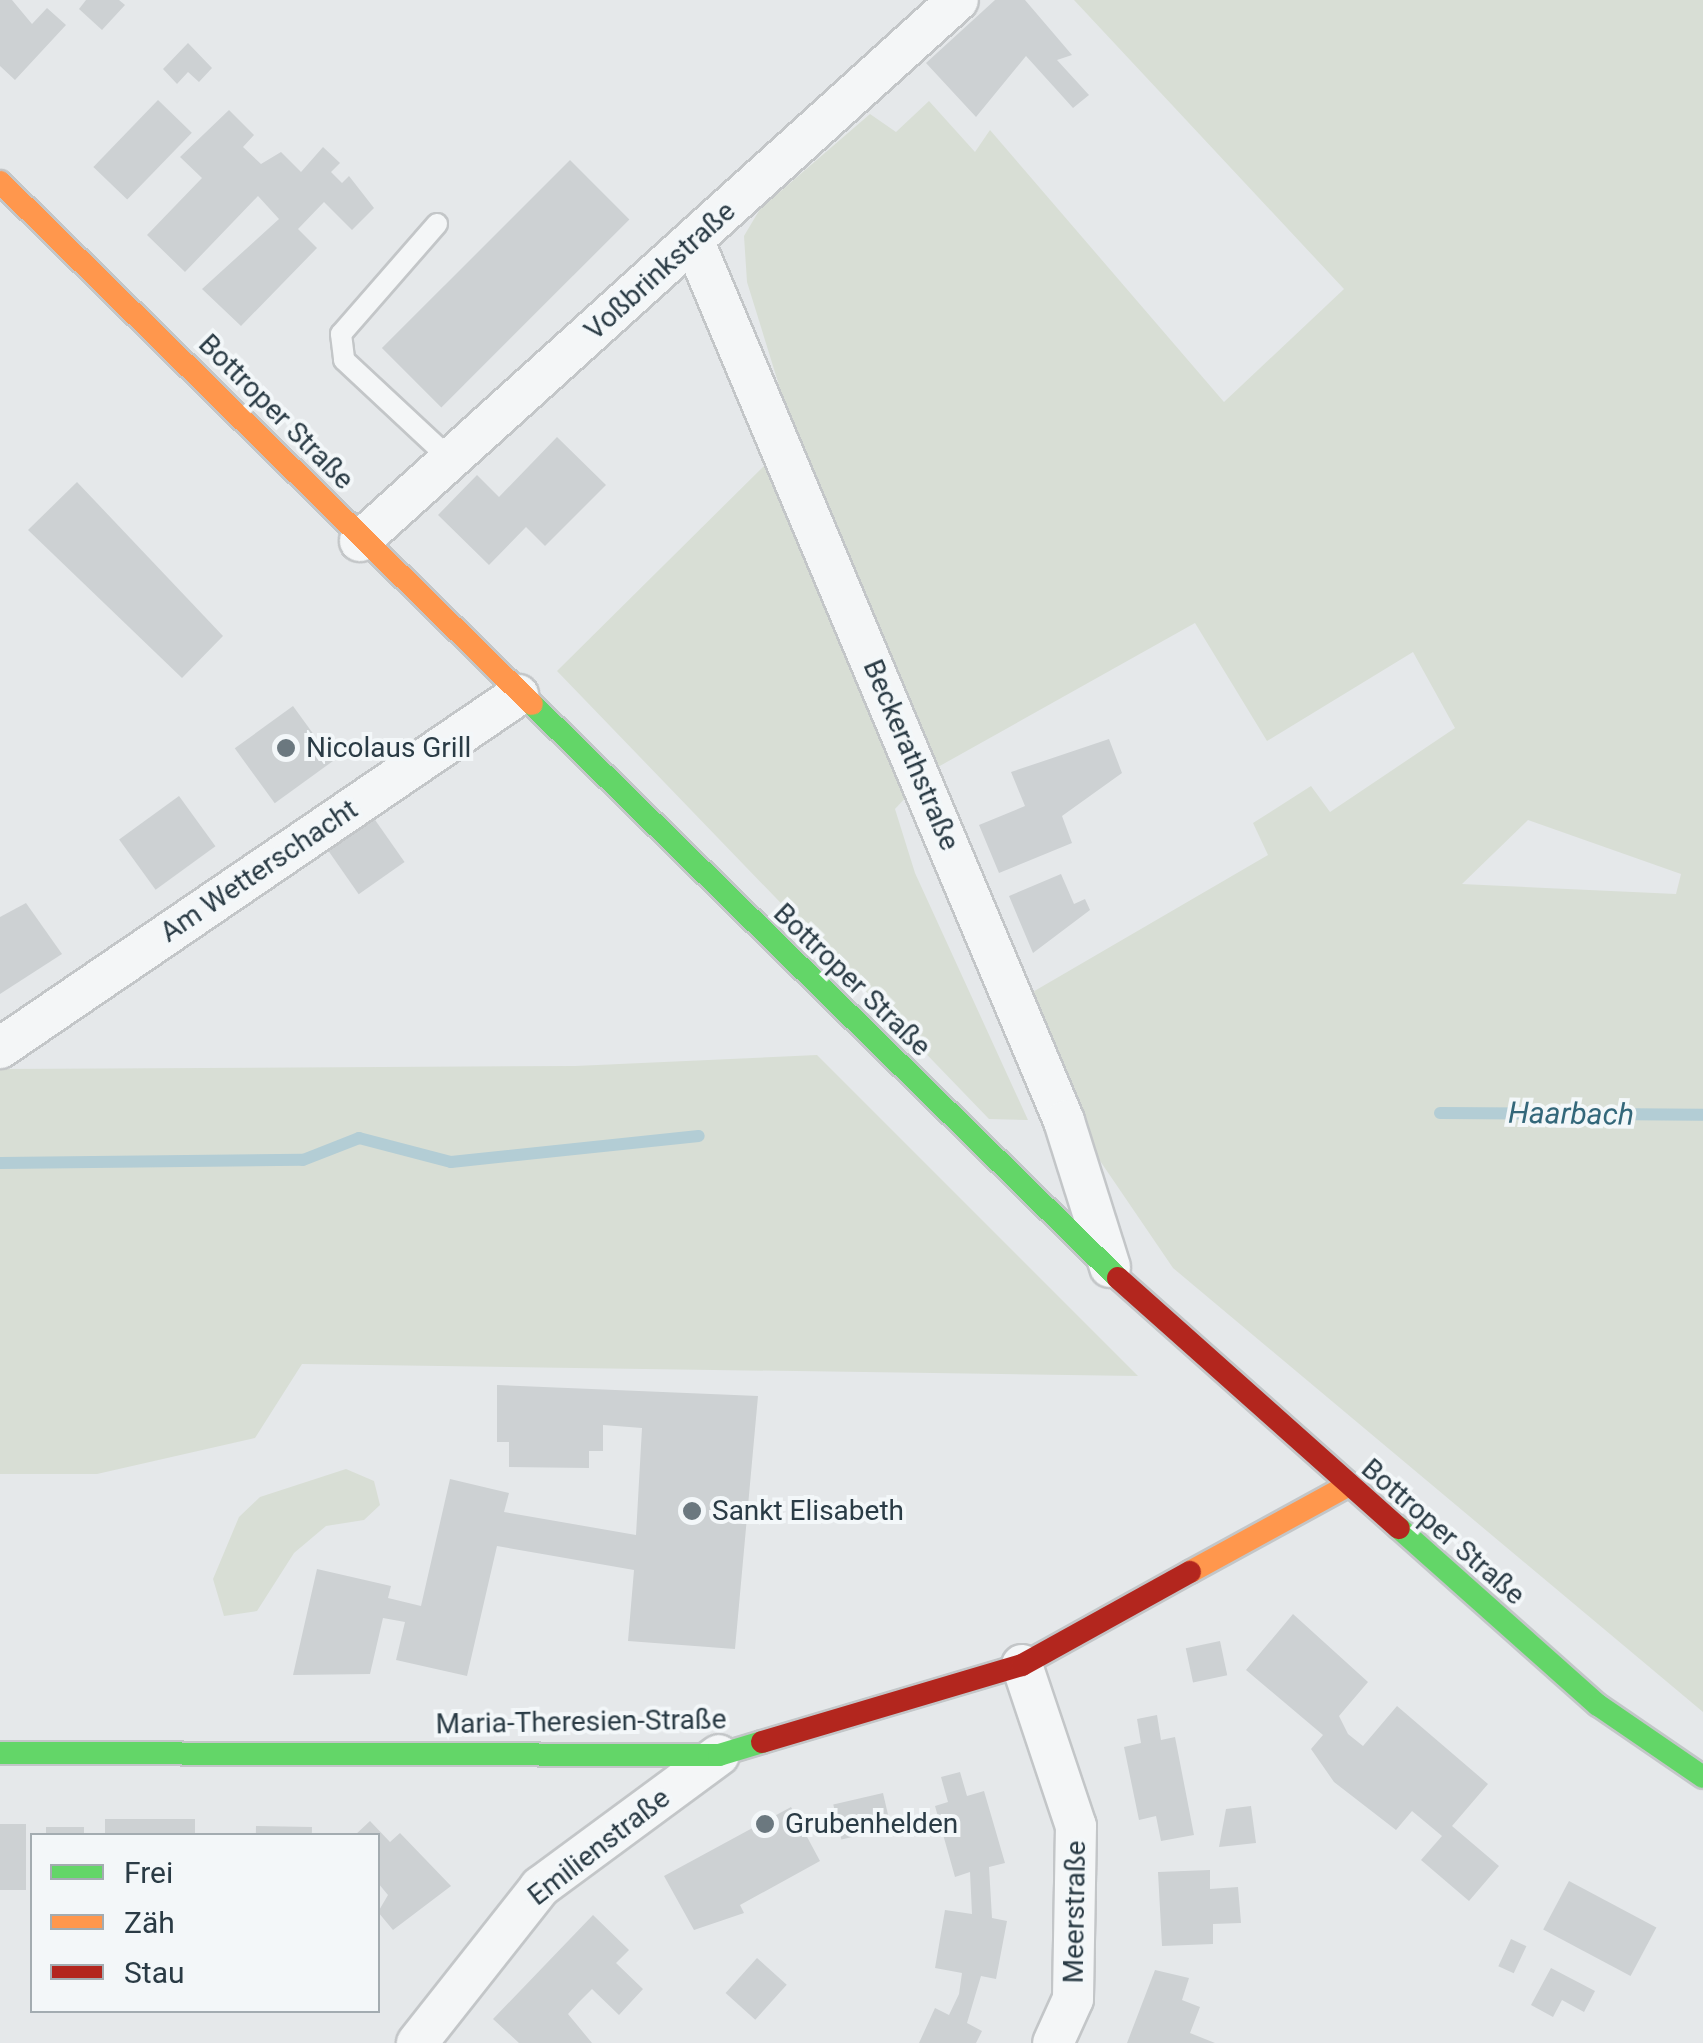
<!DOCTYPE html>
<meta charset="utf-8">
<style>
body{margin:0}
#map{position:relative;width:1703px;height:2043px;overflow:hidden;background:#e5e8ea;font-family:Roboto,sans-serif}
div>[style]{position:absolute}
.green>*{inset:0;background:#d8ded5}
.stream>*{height:12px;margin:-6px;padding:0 6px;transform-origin:6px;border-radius:6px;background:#b3cdd5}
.building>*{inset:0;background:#cdd1d3;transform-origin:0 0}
.roads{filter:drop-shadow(2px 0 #c3c6c8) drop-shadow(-2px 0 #c3c6c8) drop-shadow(0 2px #c3c6c8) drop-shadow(0 -2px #c3c6c8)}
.lane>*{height:20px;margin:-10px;padding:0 10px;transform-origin:10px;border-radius:10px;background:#f4f6f7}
.street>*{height:40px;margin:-20px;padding:0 20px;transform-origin:20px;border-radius:20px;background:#f4f6f7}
.fast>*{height:22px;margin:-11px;padding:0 11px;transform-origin:11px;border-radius:11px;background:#63d668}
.slow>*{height:22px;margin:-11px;padding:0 11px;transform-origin:11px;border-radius:11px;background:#ff974d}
.jam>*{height:22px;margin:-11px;padding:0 11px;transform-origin:11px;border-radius:11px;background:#b3261e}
.dots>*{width:28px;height:28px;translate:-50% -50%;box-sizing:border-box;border:5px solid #f3f7f9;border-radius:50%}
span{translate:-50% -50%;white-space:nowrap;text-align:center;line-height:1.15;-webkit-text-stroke:8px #f3f7f9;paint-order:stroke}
.street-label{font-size:28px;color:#2a3b45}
.poi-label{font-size:28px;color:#2a3b45}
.left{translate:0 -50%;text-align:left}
.water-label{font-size:30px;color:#33677a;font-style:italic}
.legend{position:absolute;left:30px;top:1833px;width:350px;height:180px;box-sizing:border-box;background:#f3f7f9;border:2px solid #a3acb1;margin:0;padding:12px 18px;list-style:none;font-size:30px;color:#2a3b45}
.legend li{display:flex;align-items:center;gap:20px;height:50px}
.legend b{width:50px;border:2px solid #a3acb1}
</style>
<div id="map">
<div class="green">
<i style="clip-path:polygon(evenodd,1074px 0,1703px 0,1703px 1712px,1173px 1268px,1094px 1152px,1031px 993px,1268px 855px,1253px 823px,1311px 786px,1330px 812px,1455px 728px,1413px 652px,1267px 741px,1195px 623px,929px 772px,800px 453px,747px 282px,744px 236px,760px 209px,870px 114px,896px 132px,929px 101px,975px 152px,990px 130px,1224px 402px,1344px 289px,1074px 0,1528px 820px,1681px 874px,1676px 894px,1462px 884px,1528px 820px)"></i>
<i style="clip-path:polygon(772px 458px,909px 794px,895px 809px,915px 873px,1028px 1120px,989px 1119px,557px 671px)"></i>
<i style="clip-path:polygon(817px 1055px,1138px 1376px,302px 1364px,255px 1438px,97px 1474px,0 1474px,0 1069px,575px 1066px)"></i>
<i style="clip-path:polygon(346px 1469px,374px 1481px,380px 1505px,364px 1520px,326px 1526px,294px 1553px,257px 1611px,224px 1616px,213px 1579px,239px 1517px,260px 1497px)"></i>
</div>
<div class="stream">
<i style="left:1440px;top:1113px;width:263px;rotate:0.4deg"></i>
<i style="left:0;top:1163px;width:303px;rotate:-0.6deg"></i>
<i style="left:303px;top:1160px;width:60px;rotate:-21.4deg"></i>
<i style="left:359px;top:1138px;width:95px;rotate:14.6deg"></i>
<i style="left:451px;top:1162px;width:249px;rotate:-6deg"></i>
</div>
<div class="building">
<i style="clip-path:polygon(0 0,12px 0,32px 24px,47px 8px,66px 25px,15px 80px,0 66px)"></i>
<i style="clip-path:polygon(86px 0,119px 0,125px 5px,102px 30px,79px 9px)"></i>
<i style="clip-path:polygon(995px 0,1025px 0,1072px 55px,1057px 60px,1089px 95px,1073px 108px,1026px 56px,976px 117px,926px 63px)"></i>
<i style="clip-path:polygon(188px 43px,212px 68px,199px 82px,188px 72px,177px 84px,163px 69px)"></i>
<i style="left:158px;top:100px;width:47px;height:93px;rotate:44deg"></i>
<i style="clip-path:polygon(229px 110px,254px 135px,243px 147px,261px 164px,281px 152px,301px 172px,323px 147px,340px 163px,331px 172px,342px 183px,349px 176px,374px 208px,352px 230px,324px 202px,298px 229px,317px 248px,241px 326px,202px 289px,279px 219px,258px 196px,185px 272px,147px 235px,202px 178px,180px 157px)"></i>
<i style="left:570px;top:160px;width:84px;height:266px;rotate:45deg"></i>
<i style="clip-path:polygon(557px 437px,606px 485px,545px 546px,526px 527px,489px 565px,438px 515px,477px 475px,499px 497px)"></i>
<i style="clip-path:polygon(77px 482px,223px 636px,182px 678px,28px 530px)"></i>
<i style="left:293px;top:706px;width:68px;height:72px;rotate:54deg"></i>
<i style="clip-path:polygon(1109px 739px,1122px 773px,1062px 816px,1072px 843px,999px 873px,979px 825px,1025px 806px,1011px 772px)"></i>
<i style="left:179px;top:796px;width:62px;height:74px;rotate:54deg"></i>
<i style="left:373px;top:817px;width:55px;height:56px;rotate:55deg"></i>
<i style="clip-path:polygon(1061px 874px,1074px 904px,1085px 899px,1090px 910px,1033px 953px,1009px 896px)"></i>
<i style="clip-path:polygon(26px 903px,62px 954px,0 994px,0 917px)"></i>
<i style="clip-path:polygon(497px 1385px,758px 1396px,735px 1649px,628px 1641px,634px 1570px,497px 1546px,467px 1676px,396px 1660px,405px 1622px,383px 1618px,370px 1674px,293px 1675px,317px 1569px,391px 1586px,388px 1598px,421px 1606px,450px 1479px,509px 1493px,504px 1512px,636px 1535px,642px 1428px,603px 1425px,603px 1451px,589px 1451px,589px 1468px,509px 1467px,509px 1442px,497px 1442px)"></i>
<i style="clip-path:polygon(1293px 1614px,1368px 1682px,1339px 1716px,1348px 1734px,1363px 1746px,1397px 1706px,1488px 1784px,1452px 1826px,1499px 1866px,1469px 1901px,1421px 1860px,1442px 1836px,1412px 1811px,1396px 1830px,1334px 1782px,1311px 1749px,1323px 1735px,1246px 1670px)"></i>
<i style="left:1220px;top:1641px;width:35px;height:35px;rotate:78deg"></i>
<i style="clip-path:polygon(1157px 1715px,1161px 1740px,1175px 1737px,1194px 1835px,1161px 1841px,1156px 1816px,1139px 1820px,1124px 1747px,1141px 1743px,1137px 1719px)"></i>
<i style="clip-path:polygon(960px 1772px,967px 1796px,984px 1791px,1005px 1863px,989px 1867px,992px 1918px,1007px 1921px,996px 1979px,981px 1976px,967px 2023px,982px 2031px,976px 2043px,919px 2043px,935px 2008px,949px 2015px,959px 1994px,962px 1973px,935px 1968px,945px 1910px,972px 1914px,970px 1872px,955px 1877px,935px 1806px,948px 1802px,941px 1777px)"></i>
<i style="left:883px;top:1793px;width:36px;height:51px;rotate:77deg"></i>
<i style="clip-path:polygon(1251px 1806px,1256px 1843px,1219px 1847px,1226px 1809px)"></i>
<i style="clip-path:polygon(791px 1807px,820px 1861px,740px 1905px,744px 1913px,694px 1930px,664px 1876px)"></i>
<i style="left:105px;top:1819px;width:90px;height:17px"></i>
<i style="clip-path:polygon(370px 1821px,390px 1842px,400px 1833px,451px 1886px,393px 1930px,378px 1912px,388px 1895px,378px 1883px,378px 1836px,354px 1836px)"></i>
<i style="left:0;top:1824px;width:26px;height:66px"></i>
<i style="left:256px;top:1826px;width:56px;height:10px;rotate:1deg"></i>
<i style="left:46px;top:1827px;width:38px;height:9px"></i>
<i style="clip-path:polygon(1210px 1870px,1210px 1889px,1238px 1887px,1241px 1923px,1213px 1924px,1213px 1944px,1162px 1946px,1158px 1872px)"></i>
<i style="left:1569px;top:1881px;width:99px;height:55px;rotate:28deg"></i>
<i style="clip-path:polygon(593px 1915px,629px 1950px,616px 1963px,643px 1989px,619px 2015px,592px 1989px,579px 2002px,568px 2014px,592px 2043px,519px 2043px,493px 2019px)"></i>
<i style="left:1511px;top:1939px;width:17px;height:30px;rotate:25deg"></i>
<i style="left:757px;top:1958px;width:40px;height:47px;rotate:42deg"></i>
<i style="clip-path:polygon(1551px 1968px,1595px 1991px,1584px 2012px,1562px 2000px,1553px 2017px,1531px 2005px)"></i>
<i style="clip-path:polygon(1155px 1970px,1189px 1978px,1182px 2000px,1200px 2007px,1190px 2033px,1215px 2043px,1127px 2043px)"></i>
</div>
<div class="roads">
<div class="lane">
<i style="left:437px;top:224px;width:146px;rotate:131.1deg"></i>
<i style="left:341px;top:334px;width:26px;rotate:83deg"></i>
<i style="left:344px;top:360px;width:142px;rotate:43deg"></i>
</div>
<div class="street">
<i style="left:694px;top:242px;width:954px;rotate:67.17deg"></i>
<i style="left:1064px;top:1121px;width:153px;rotate:72.5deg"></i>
<i style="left:360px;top:541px;width:806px;rotate:-42.14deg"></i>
<i style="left:0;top:1048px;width:627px;rotate:-34.27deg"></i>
<i style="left:1022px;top:1665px;width:170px;rotate:71.5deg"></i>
<i style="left:1076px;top:1826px;width:173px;rotate:91deg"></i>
<i style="left:1073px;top:1999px;width:48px;rotate:114.4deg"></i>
<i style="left:417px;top:2043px;width:199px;rotate:-51.7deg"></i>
<i style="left:540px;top:1887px;width:222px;rotate:-36.4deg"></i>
</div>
<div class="fast">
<i style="left:532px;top:704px;width:820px;rotate:44.41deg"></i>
<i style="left:1399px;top:1528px;width:266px;rotate:41.7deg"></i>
<i style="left:1598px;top:1705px;width:127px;rotate:34.4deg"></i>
<i style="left:0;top:1753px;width:719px;rotate:0.16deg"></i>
<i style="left:719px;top:1755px;width:45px;rotate:-16.8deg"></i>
</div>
<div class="slow">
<i style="left:0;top:182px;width:745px;rotate:44.46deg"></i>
<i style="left:1190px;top:1572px;width:177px;rotate:-28.7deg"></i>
</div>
<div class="jam">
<i style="left:1118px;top:1278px;width:376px;rotate:41.7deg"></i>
<i style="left:762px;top:1742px;width:271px;rotate:-16.5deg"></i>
<i style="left:1022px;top:1665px;width:192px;rotate:-29deg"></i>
</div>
</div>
<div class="dots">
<i style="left:286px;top:748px;background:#6b787f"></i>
<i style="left:692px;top:1511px;background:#6b787f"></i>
<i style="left:765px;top:1824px;background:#6b787f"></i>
</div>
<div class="street-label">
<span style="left:660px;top:271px;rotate:-42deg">Voßbrinkstraße</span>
<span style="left:276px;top:412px;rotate:45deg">Bottroper Straße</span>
<span style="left:911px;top:755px;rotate:67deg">Beckerathstraße</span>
<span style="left:259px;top:871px;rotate:-34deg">Am Wetterschacht</span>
<span style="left:852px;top:980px;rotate:44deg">Bottroper Straße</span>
<span style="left:1443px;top:1532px;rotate:41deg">Bottroper Straße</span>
<span style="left:581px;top:1722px;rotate:-1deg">Maria-Theresien-Straße</span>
<span style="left:599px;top:1847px;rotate:-38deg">Emilienstraße</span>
<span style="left:1075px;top:1912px;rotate:-89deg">Meerstraße</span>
</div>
<div class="poi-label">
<span class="left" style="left:306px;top:748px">Nicolaus Grill</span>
<span class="left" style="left:712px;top:1511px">Sankt Elisabeth</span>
<span class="left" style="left:785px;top:1824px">Grubenhelden</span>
</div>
<div class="water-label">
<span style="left:1571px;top:1114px;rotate:1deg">Haarbach</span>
</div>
<ul class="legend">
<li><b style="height:12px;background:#63d668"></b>Frei</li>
<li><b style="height:12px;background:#ff974d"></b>Zäh</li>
<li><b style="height:12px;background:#b3261e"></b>Stau</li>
</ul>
</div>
